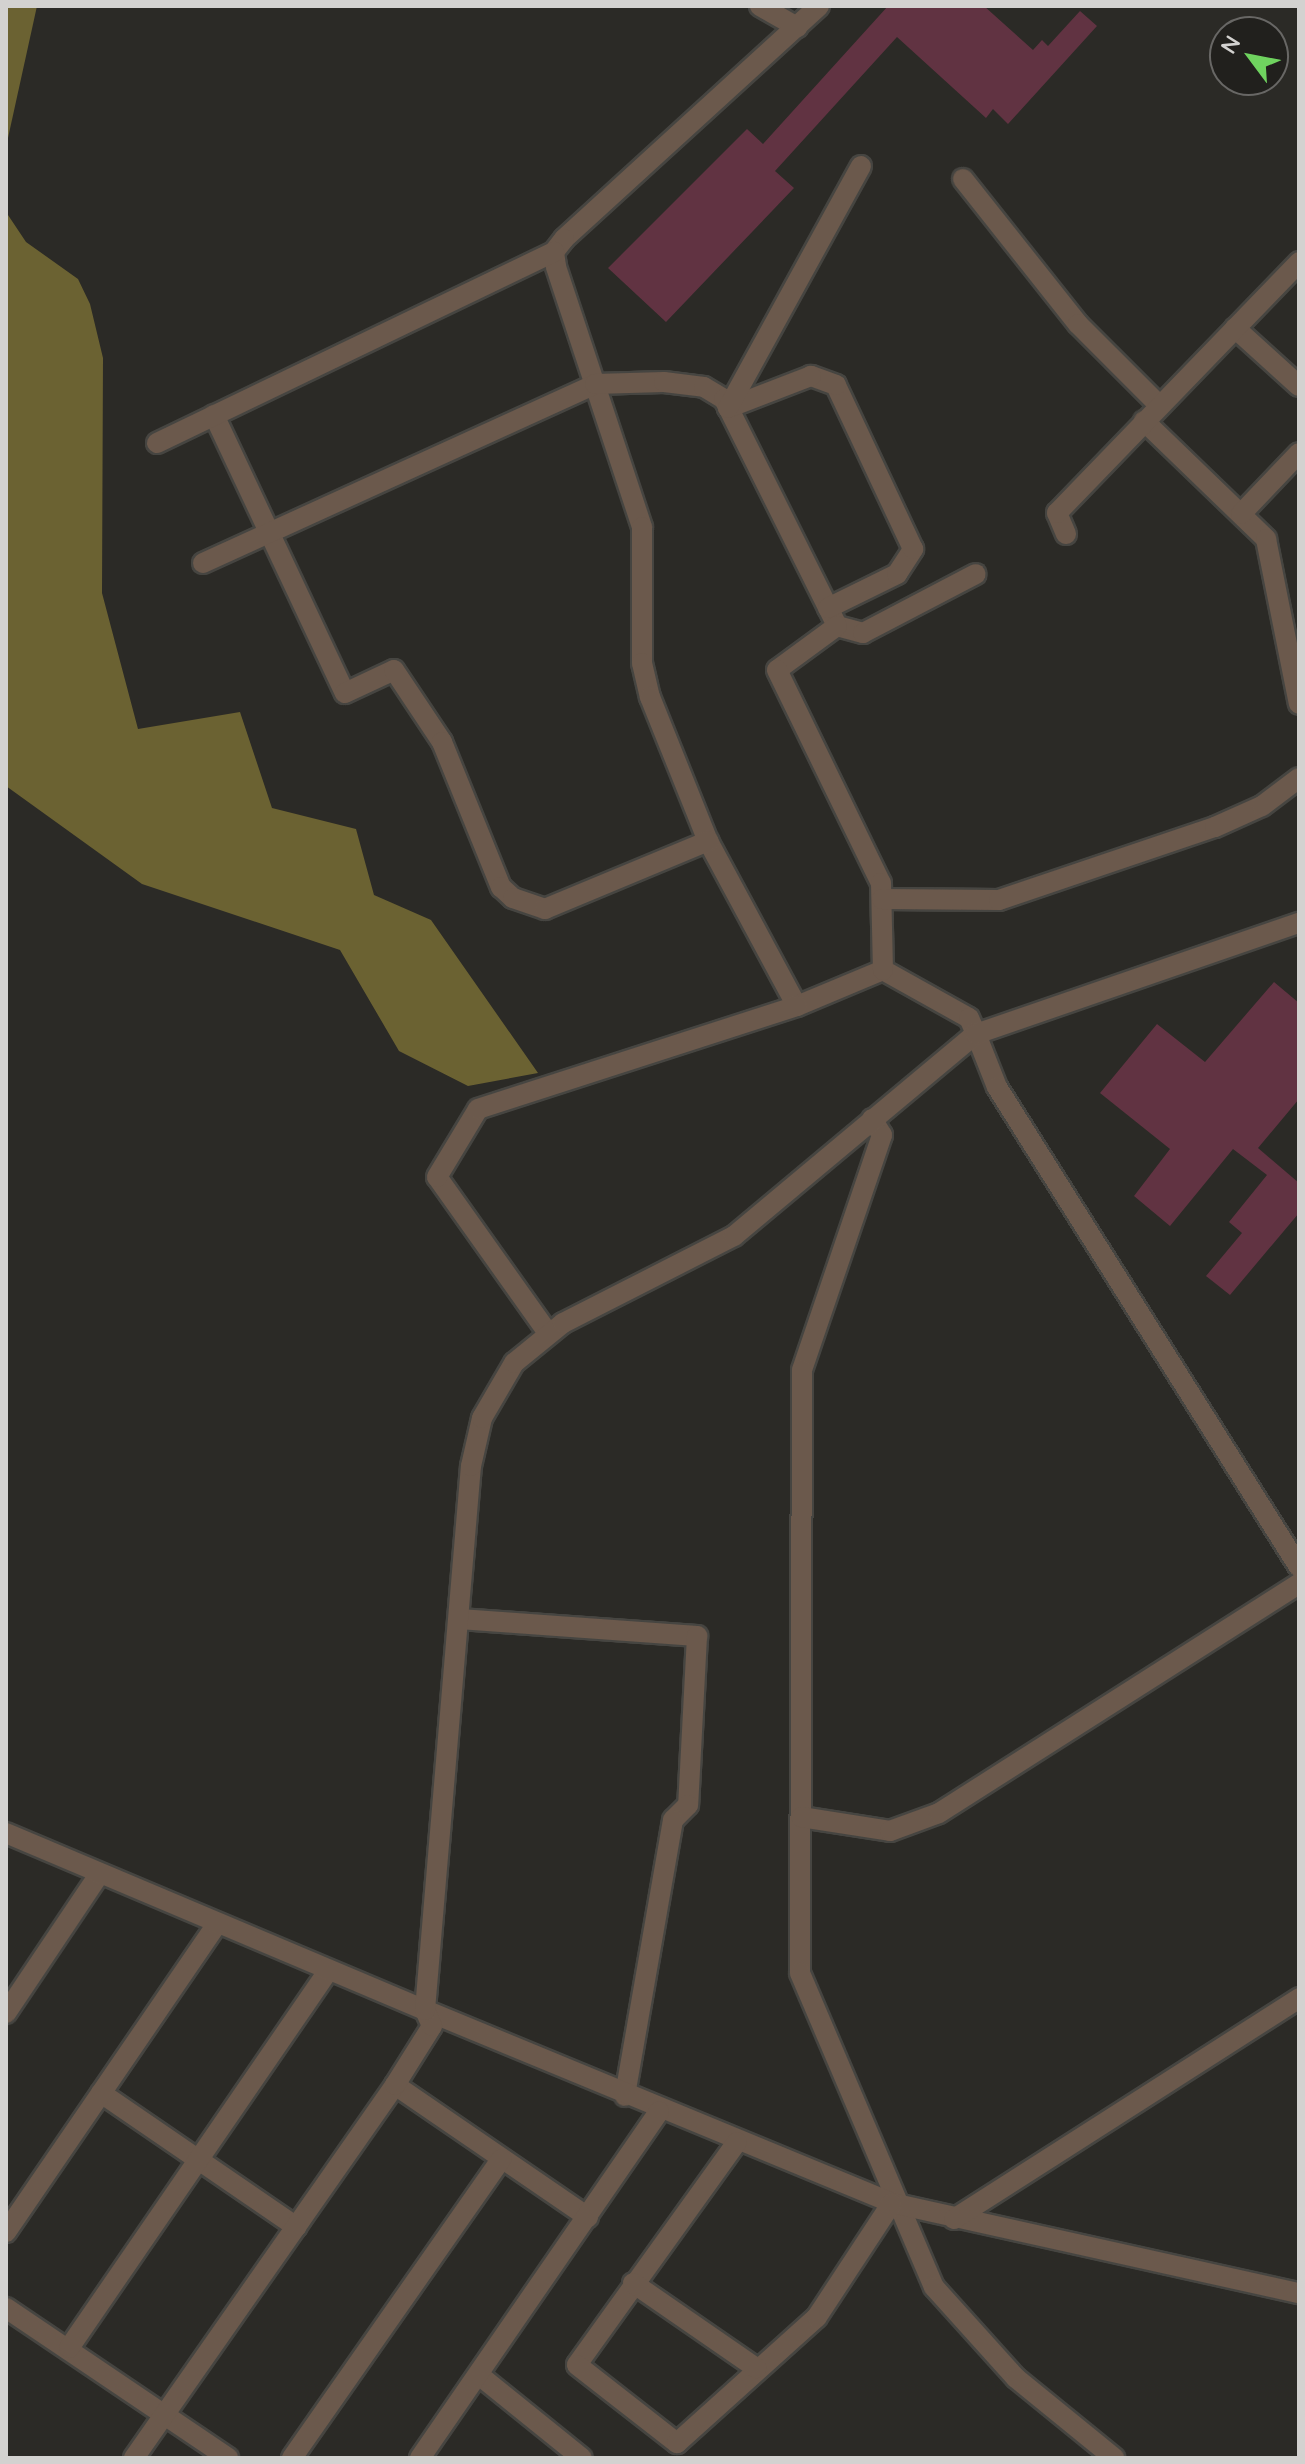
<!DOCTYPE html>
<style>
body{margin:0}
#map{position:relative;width:1305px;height:2464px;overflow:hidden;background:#2b2a26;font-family:Quicksand,sans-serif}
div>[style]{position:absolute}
.forest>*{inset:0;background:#6b6232}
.building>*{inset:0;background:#613342}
.roads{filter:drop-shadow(2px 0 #464541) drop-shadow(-2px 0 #464541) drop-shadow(0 2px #464541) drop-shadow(0 -2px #464541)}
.minor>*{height:20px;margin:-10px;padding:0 10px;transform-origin:10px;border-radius:10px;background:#6b594c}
.tertiary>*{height:20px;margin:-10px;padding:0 10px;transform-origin:10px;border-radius:10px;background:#6b594c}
span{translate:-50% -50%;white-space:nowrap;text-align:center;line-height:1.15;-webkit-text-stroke:7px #21201d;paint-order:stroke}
.frame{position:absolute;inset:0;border:8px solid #d3d2d0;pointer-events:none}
.north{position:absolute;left:1209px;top:16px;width:80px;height:80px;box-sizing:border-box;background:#21201d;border:2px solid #686765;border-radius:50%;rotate:302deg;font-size:22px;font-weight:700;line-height:32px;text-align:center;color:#d3d2d0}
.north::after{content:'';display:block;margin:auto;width:28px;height:36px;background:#6fd35f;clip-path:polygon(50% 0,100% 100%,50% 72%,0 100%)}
</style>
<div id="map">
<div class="forest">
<i style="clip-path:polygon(6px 6px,37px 6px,6px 147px)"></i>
<i style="clip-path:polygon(6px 212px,26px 242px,78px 279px,90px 304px,103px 358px,102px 593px,138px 729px,240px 712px,272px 808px,356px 829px,374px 895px,431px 920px,538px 1073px,468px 1086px,399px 1051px,340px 950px,142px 884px,6px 786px)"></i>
</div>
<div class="building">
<i style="clip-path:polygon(888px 6px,984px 6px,1033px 50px,1042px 40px,1048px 46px,1080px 11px,1097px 26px,1008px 124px,993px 109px,986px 118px,897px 37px,775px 171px,794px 188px,666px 322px,608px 268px,747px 129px,763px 144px)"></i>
<i style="clip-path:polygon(1274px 982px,1299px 1003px,1299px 1099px,1258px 1148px,1299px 1183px,1299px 1213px,1230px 1295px,1206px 1276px,1242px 1233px,1229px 1222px,1267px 1175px,1233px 1149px,1170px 1226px,1134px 1196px,1170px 1149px,1100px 1093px,1157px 1024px,1205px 1062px)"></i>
</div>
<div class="roads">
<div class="minor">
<i style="left:760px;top:6px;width:43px;rotate:29.6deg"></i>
<i style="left:819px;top:6px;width:345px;rotate:137.6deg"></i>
<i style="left:564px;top:239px;width:16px;rotate:128deg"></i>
<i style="left:554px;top:252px;width:15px;rotate:82deg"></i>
<i style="left:556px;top:267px;width:274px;rotate:71.7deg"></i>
<i style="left:642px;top:527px;width:136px;rotate:90deg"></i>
<i style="left:642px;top:663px;width:35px;rotate:77deg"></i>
<i style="left:650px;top:697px;width:155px;rotate:68.1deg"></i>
<i style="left:708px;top:841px;width:187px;rotate:61.7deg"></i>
<i style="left:797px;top:1006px;width:93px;rotate:-22.7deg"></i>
<i style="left:883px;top:970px;width:98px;rotate:29.2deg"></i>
<i style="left:969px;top:1018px;width:17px;rotate:66deg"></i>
<i style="left:963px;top:179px;width:185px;rotate:51.6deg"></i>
<i style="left:1078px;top:324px;width:115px;rotate:45deg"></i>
<i style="left:1235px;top:328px;width:86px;rotate:42.2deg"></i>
<i style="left:214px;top:415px;width:307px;rotate:64.8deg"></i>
<i style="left:345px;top:693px;width:54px;rotate:-25.1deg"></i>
<i style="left:394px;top:670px;width:87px;rotate:56.3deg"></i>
<i style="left:442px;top:742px;width:157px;rotate:67.9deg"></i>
<i style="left:501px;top:887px;width:16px;rotate:43deg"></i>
<i style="left:513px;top:898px;width:34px;rotate:19deg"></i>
<i style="left:545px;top:909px;width:177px;rotate:-22.6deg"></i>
<i style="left:1144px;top:421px;width:170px;rotate:44deg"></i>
<i style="left:1266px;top:539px;width:168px;rotate:78.7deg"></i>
<i style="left:157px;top:443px;width:441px;rotate:-25.7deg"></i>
<i style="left:1241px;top:514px;width:84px;rotate:-46.4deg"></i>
<i style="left:1066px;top:534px;width:23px;rotate:-113deg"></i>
<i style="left:1057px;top:513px;width:349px;rotate:-46deg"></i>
<i style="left:203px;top:563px;width:431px;rotate:-24.5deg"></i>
<i style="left:595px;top:384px;width:69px;rotate:-1.7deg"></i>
<i style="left:664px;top:382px;width:40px;rotate:7.1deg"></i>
<i style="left:704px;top:387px;width:23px;rotate:31deg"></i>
<i style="left:724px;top:399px;width:254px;rotate:63.5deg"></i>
<i style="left:837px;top:626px;width:27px;rotate:15deg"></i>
<i style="left:863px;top:633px;width:127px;rotate:-27.6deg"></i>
<i style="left:828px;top:608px;width:77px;rotate:-26.2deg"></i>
<i style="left:897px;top:574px;width:30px;rotate:-57deg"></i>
<i style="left:913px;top:549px;width:181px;rotate:-115.2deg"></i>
<i style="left:836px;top:385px;width:27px;rotate:-160deg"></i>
<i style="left:811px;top:376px;width:89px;rotate:158.9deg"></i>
<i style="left:728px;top:408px;width:276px;rotate:-61.2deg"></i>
<i style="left:837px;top:626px;width:74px;rotate:143.7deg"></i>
<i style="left:777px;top:670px;width:237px;rotate:64deg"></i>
<i style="left:881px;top:883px;width:87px;rotate:88.7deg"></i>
<i style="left:882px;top:899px;width:117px;rotate:0.5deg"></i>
<i style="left:999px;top:900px;width:228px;rotate:-18.7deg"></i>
<i style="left:1215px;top:827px;width:51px;rotate:-24.1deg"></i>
<i style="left:1262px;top:806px;width:46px;rotate:-37.1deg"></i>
<i style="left:872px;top:1119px;width:19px;rotate:58deg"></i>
<i style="left:882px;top:1135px;width:248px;rotate:108.8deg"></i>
<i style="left:802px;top:1370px;width:603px;rotate:90.19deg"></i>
<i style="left:800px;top:1973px;width:341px;rotate:66.9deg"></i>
<i style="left:934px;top:2287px;width:122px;rotate:48deg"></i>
<i style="left:1016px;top:2378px;width:127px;rotate:39.2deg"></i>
<i style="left:548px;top:1333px;width:191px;rotate:-125.4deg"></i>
<i style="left:437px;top:1177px;width:79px;rotate:-58.9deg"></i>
<i style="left:478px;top:1109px;width:335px;rotate:-17.9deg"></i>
<i style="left:459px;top:1619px;width:239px;rotate:4.1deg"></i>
<i style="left:697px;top:1636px;width:169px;rotate:93deg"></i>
<i style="left:688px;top:1805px;width:21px;rotate:135deg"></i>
<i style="left:673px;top:1820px;width:280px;rotate:99.9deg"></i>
<i style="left:801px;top:1817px;width:90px;rotate:8.9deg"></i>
<i style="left:890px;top:1831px;width:52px;rotate:-20.2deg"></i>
<i style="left:939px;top:1813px;width:427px;rotate:-32.5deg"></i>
<i style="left:425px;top:2010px;width:505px;rotate:22.45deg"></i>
<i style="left:892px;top:2203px;width:417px;rotate:12.5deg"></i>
<i style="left:6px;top:2013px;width:165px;rotate:-56.1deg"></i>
<i style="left:395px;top:2085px;width:234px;rotate:34.4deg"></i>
<i style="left:101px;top:2093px;width:237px;rotate:34.4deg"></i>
<i style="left:737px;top:2142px;width:274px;rotate:125.7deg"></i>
<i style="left:577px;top:2365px;width:127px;rotate:38deg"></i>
<i style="left:677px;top:2443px;width:188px;rotate:-42deg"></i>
<i style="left:817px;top:2317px;width:136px;rotate:-56.7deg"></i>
<i style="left:954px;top:2219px;width:410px;rotate:-32.6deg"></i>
<i style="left:6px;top:2232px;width:372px;rotate:-55.6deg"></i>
<i style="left:633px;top:2283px;width:150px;rotate:34.6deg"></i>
<i style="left:6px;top:2308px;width:268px;rotate:34deg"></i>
<i style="left:69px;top:2348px;width:456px;rotate:-55.5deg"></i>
<i style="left:479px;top:2375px;width:132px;rotate:38.9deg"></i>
<i style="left:134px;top:2458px;width:455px;rotate:-55deg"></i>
<i style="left:395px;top:2085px;width:70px;rotate:-57.9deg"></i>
<i style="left:432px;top:2026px;width:17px;rotate:-114deg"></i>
<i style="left:292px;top:2458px;width:365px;rotate:-55deg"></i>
<i style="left:420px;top:2458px;width:421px;rotate:-55.4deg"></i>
</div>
<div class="tertiary">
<i style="left:976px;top:1034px;width:57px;rotate:68.4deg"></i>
<i style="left:997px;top:1087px;width:567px;rotate:57.82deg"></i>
<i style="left:6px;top:1833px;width:455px;rotate:22.9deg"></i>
<i style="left:425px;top:2010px;width:546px;rotate:-85.17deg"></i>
<i style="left:471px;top:1466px;width:49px;rotate:-77.1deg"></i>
<i style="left:482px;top:1418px;width:64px;rotate:-59.8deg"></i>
<i style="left:514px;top:1363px;width:63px;rotate:-39.2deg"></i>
<i style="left:563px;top:1323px;width:192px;rotate:-27deg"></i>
<i style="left:734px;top:1236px;width:315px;rotate:-39.9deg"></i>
<i style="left:976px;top:1034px;width:342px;rotate:-19deg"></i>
</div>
</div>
<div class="frame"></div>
<div class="north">N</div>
</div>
